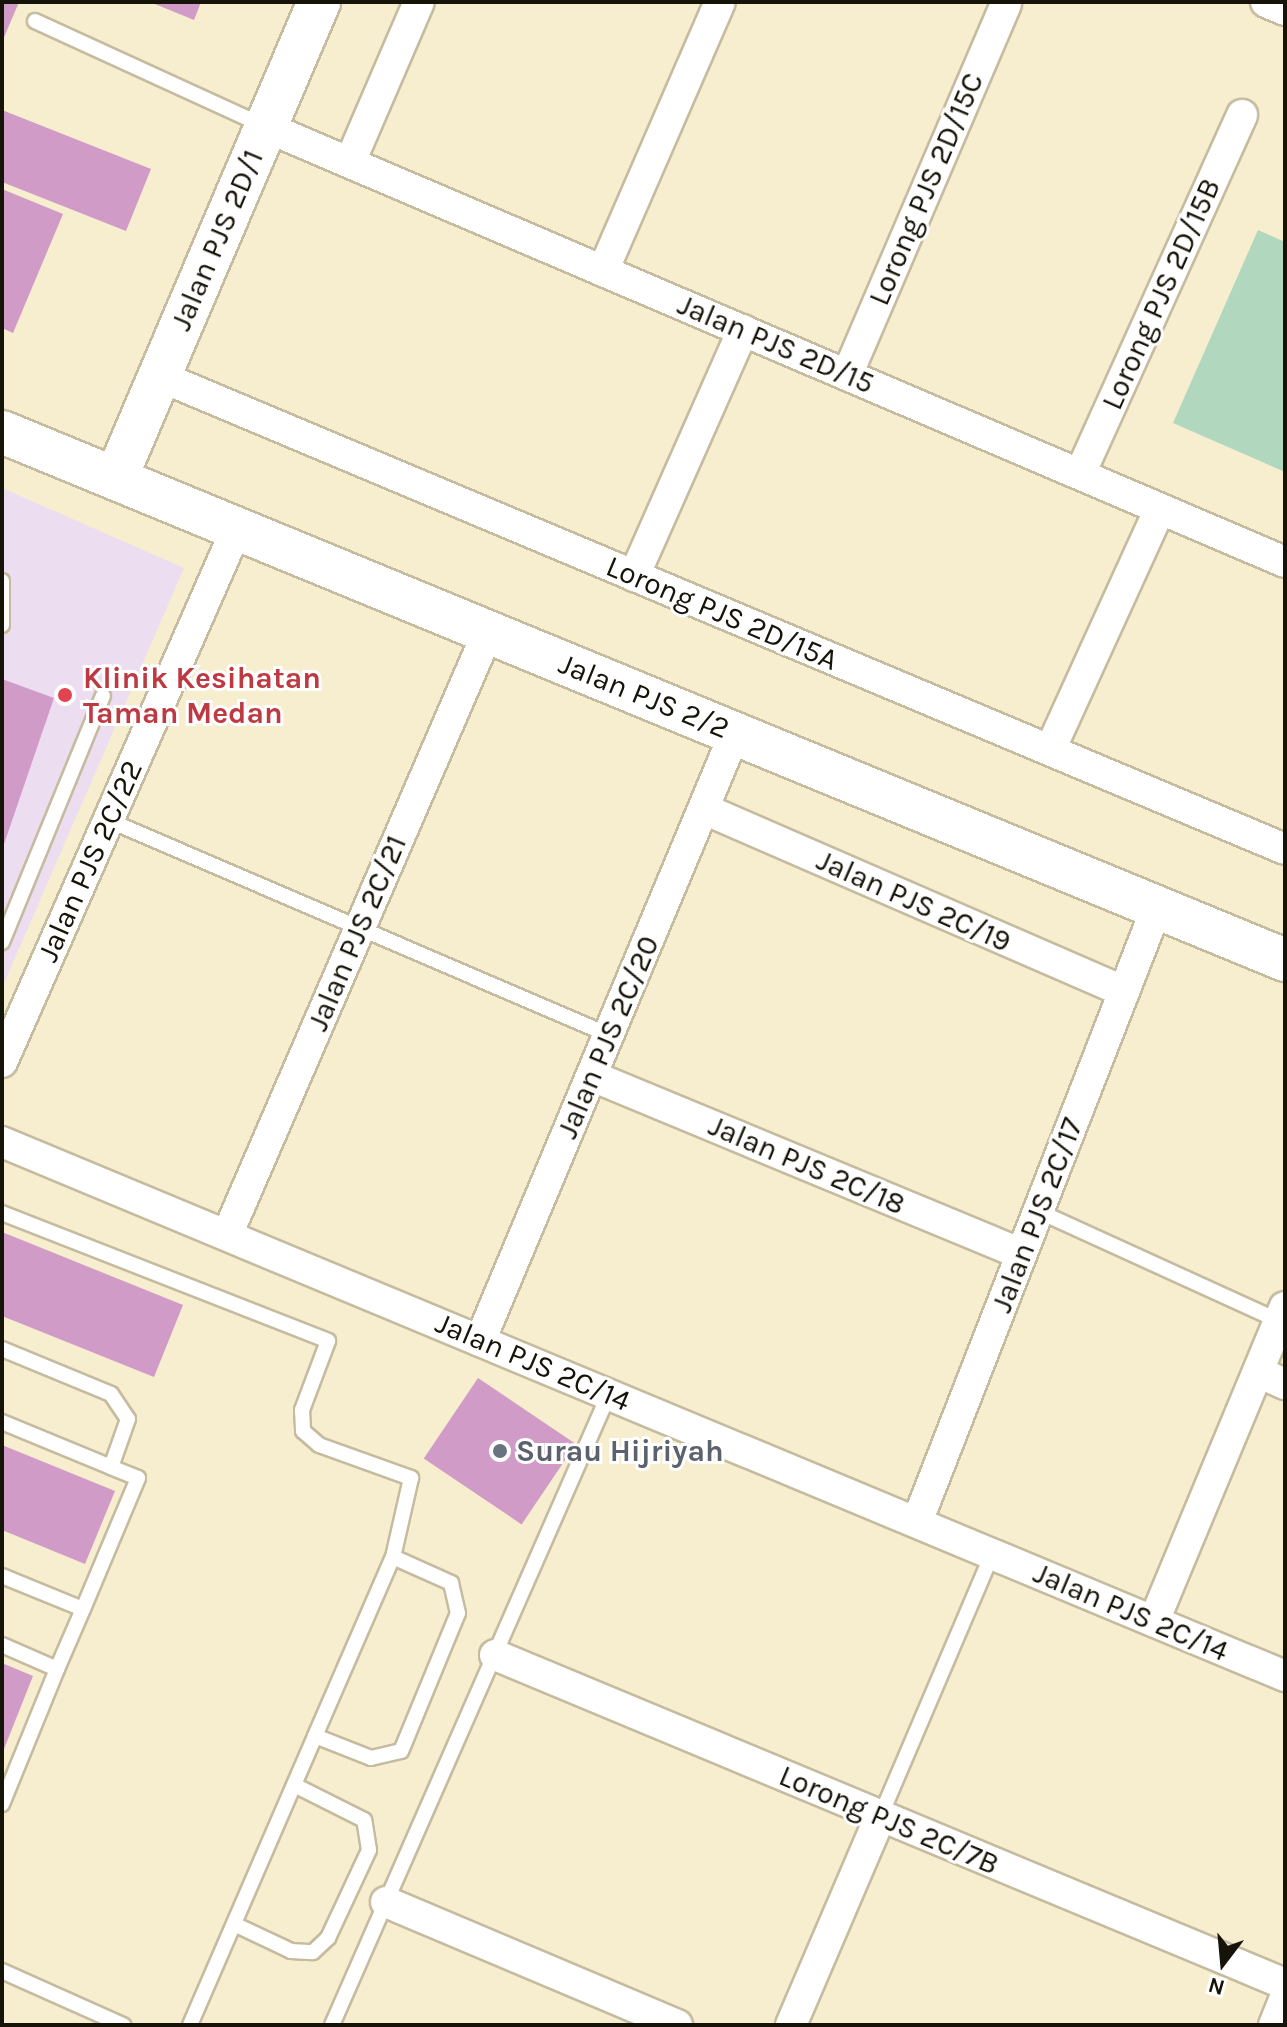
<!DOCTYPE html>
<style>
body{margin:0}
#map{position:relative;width:1287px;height:2027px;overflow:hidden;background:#f7edcf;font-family:Karla,sans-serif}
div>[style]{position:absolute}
.medical>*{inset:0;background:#edddf0}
.green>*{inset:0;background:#b1d8be}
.building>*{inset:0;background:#d19bc7;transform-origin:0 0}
.roads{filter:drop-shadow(2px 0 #c5bb9f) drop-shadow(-2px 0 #c5bb9f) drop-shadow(0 2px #c5bb9f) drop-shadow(0 -2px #c5bb9f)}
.lane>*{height:14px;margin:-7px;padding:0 7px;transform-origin:7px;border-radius:7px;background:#fff}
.street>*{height:30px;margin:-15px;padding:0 15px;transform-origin:15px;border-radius:15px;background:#fff}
.secondary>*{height:42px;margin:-21px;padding:0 21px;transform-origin:21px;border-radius:21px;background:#fff}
.dots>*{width:22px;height:22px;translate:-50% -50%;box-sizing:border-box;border:4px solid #fff;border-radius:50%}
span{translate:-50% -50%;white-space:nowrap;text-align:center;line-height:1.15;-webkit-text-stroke:6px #fff;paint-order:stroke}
.street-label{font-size:30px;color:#161308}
.health-label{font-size:30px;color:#be3a42;font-weight:700}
.left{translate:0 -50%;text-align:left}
.worship-label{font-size:30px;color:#5b616d;font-weight:700}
.frame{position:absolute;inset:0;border:4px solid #161308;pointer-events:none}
.north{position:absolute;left:1183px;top:1923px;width:80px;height:80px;-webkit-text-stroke:6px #fff;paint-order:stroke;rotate:196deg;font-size:22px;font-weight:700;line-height:32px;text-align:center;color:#161308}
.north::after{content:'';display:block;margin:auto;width:28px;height:36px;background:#161308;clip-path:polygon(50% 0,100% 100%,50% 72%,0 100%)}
</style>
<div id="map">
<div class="medical">
<i style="clip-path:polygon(2px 488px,184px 568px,2px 988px)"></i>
</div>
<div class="green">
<i style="clip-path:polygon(1258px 230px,1285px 242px,1285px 472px,1173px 423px)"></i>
</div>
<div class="building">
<i style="clip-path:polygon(2px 2px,19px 2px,2px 42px)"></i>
<i style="clip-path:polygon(150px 2px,201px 2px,194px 20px)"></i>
<i style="clip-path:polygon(2px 110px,151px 169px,126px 231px,2px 182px)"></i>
<i style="clip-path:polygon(2px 189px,63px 214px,13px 333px,2px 328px)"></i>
<i style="clip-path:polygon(2px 679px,54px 698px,2px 850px)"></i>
<i style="clip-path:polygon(2px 1232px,183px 1305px,154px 1377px,2px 1316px)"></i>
<i style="left:478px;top:1378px;width:118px;height:97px;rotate:34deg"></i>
<i style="clip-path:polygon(2px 1445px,115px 1491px,85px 1564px,2px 1530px)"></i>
<i style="clip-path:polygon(2px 1663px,33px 1676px,2px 1754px)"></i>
</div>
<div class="roads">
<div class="lane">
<i style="left:35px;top:21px;width:252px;rotate:24.6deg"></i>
<i style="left:2px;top:581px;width:44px;rotate:90deg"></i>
<i style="left:108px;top:820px;width:545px;rotate:23.23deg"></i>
<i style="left:2px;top:942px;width:266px;rotate:-67.7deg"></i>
<i style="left:1038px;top:1211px;width:265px;rotate:24.5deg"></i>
<i style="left:2px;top:1213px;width:350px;rotate:21.4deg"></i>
<i style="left:328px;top:1341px;width:74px;rotate:110.6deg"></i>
<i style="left:302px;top:1410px;width:21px;rotate:87deg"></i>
<i style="left:303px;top:1431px;width:21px;rotate:41deg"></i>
<i style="left:319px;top:1445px;width:98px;rotate:19.7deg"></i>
<i style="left:411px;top:1478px;width:81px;rotate:102.8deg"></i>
<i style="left:2px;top:1349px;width:118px;rotate:22.4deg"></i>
<i style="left:111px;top:1394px;width:30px;rotate:56deg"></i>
<i style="left:128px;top:1419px;width:51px;rotate:109.5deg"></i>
<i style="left:111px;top:1467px;width:118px;rotate:-157.6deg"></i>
<i style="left:2px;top:1576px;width:87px;rotate:22.2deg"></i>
<i style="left:83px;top:1609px;width:65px;rotate:113.4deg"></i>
<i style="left:57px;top:1669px;width:60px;rotate:-156.4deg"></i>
<i style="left:83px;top:1609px;width:142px;rotate:-67.2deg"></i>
<i style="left:138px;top:1478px;width:29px;rotate:-158deg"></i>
<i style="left:2px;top:1804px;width:146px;rotate:-67.8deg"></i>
<i style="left:880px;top:1817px;width:286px;rotate:-66.9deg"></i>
<i style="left:234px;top:1924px;width:63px;rotate:25.3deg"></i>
<i style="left:291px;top:1951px;width:22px;rotate:3deg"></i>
<i style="left:313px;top:1952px;width:21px;rotate:-43deg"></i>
<i style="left:328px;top:1938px;width:97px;rotate:-65deg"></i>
<i style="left:369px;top:1850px;width:30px;rotate:-99deg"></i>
<i style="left:364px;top:1820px;width:78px;rotate:-153.4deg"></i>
<i style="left:2px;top:1971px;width:133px;rotate:24.1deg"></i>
<i style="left:190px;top:2025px;width:315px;rotate:-66.6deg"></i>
<i style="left:315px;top:1736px;width:195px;rotate:-66.5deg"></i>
<i style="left:393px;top:1557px;width:64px;rotate:24.1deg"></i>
<i style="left:451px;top:1583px;width:31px;rotate:77deg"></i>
<i style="left:458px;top:1613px;width:149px;rotate:112.4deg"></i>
<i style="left:401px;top:1751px;width:31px;rotate:167deg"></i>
<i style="left:371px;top:1758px;width:60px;rotate:-158.6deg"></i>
<i style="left:332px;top:2025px;width:689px;rotate:-66.3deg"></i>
</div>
<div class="street">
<i style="left:1266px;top:2px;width:21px;rotate:23deg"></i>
<i style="left:266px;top:127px;width:1108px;rotate:23.12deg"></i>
<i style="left:350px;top:162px;width:174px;rotate:-66.7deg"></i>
<i style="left:603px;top:271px;width:293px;rotate:-66.5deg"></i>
<i style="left:847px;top:375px;width:404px;rotate:-66.8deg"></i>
<i style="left:159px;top:376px;width:1221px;rotate:22.79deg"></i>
<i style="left:1080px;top:474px;width:394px;rotate:-65.7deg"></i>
<i style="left:634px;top:576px;width:269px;rotate:-66.1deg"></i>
<i style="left:1050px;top:750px;width:265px;rotate:-65.5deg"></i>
<i style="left:704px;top:809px;width:458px;rotate:23.5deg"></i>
<i style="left:2px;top:1062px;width:583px;rotate:-66.25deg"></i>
<i style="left:592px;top:1076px;width:464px;rotate:22.5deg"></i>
<i style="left:2px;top:1142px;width:1390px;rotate:22.6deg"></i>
<i style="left:227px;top:1235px;width:657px;rotate:-66.6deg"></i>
<i style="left:480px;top:1341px;width:659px;rotate:-67.25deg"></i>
<i style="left:1258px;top:1372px;width:30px;rotate:24deg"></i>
<i style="left:917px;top:1522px;width:660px;rotate:-68.68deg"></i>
<i style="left:1154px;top:1621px;width:340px;rotate:-67.4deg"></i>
<i style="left:495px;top:1655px;width:856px;rotate:22.61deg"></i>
<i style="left:386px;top:1902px;width:316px;rotate:22.9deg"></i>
<i style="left:791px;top:2025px;width:226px;rotate:-66.8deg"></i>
<i style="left:1274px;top:2025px;width:29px;rotate:-68deg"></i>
</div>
<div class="secondary">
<i style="left:2px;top:432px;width:1387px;rotate:22.37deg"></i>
<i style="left:116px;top:478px;width:517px;rotate:-66.9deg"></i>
</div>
</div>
<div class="dots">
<i style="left:65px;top:695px;background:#e0444e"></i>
<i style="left:500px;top:1451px;background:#6b7280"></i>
</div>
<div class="street-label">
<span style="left:926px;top:189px;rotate:-67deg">Lorong PJS 2D/15C</span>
<span style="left:217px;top:240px;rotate:-67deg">Jalan PJS 2D/1</span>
<span style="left:1161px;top:294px;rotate:-66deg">Lorong PJS 2D/15B</span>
<span style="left:776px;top:344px;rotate:23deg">Jalan PJS 2D/15</span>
<span style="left:722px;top:613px;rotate:23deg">Lorong PJS 2D/15A</span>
<span style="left:644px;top:696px;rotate:22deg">Jalan PJS 2/2</span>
<span style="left:90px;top:861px;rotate:-66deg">Jalan PJS 2C/22</span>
<span style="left:914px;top:901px;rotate:24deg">Jalan PJS 2C/19</span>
<span style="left:357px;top:933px;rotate:-67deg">Jalan PJS 2C/21</span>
<span style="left:608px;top:1037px;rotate:-67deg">Jalan PJS 2C/20</span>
<span style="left:807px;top:1165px;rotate:23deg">Jalan PJS 2C/18</span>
<span style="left:1037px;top:1215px;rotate:-69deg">Jalan PJS 2C/17</span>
<span style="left:533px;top:1362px;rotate:23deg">Jalan PJS 2C/14</span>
<span style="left:1131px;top:1612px;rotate:23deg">Jalan PJS 2C/14</span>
<span style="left:889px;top:1820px;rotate:23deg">Lorong PJS 2C/7B</span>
</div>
<div class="health-label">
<span class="left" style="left:83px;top:695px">Klinik Kesihatan<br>Taman Medan</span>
</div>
<div class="worship-label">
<span class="left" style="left:516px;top:1451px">Surau Hijriyah</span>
</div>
<div class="frame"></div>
<div class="north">N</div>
</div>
